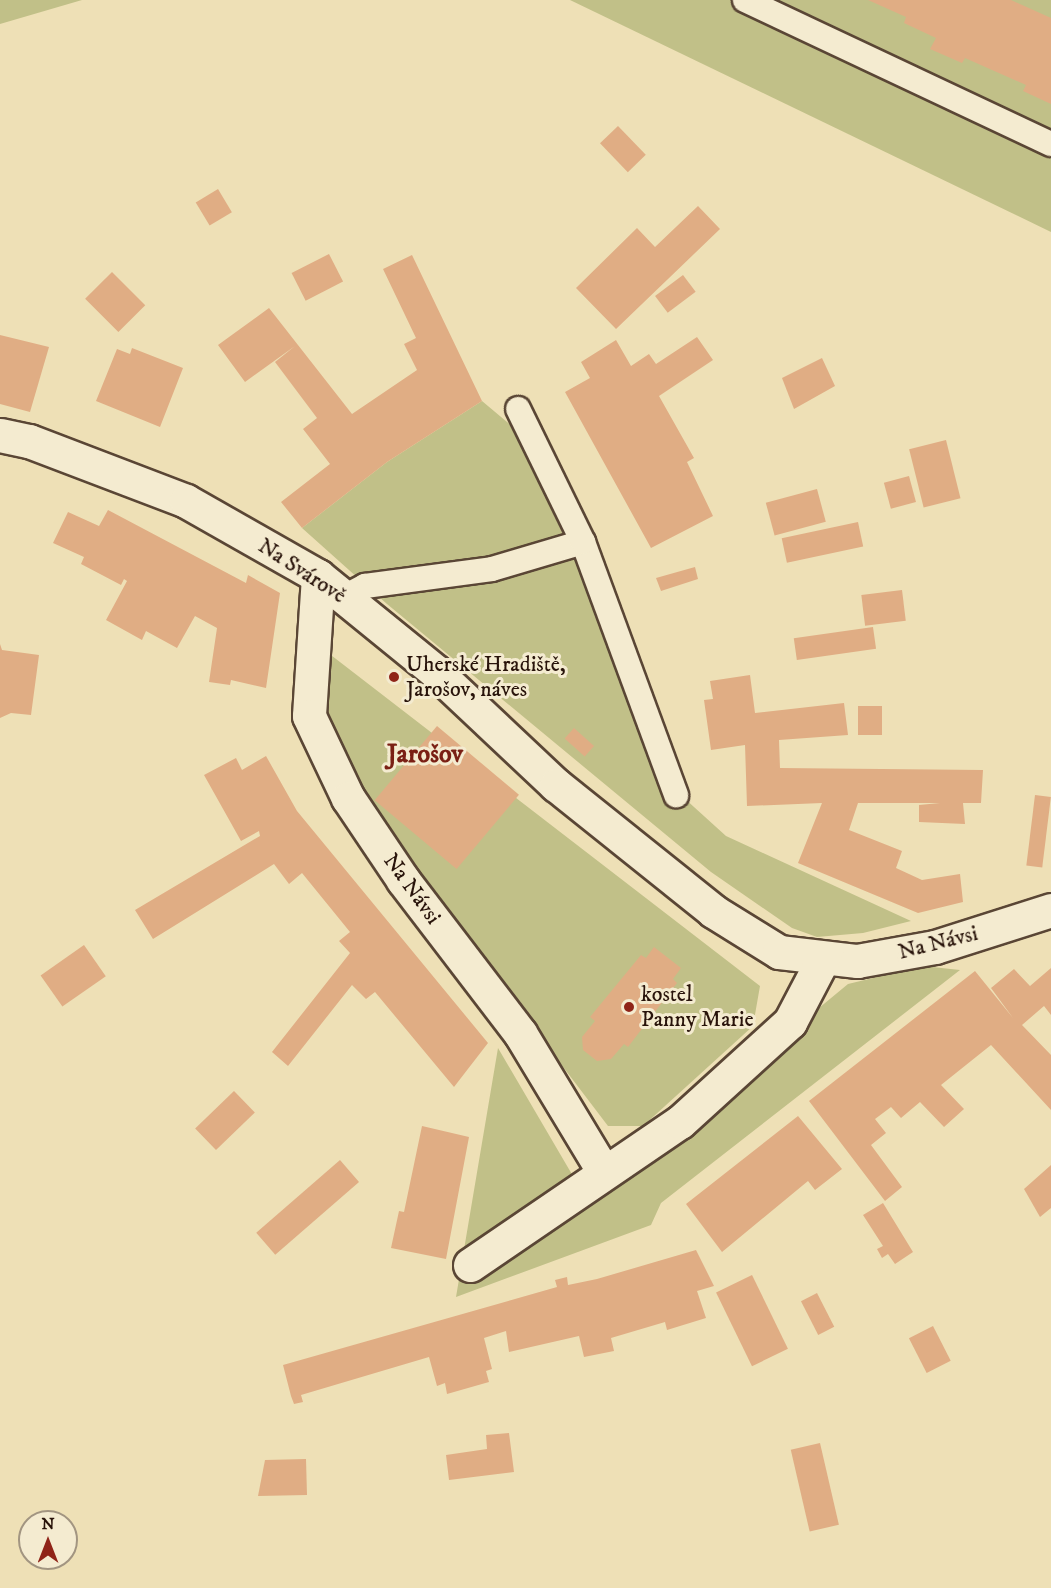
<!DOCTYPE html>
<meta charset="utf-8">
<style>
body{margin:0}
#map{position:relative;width:1051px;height:1588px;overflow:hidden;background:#eee0b6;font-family:"IM FELL DW Pica",serif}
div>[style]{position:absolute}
.green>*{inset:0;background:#c1c088}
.building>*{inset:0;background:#e0ad84;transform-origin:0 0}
.roads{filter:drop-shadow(2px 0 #5a4635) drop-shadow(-2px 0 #5a4635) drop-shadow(0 2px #5a4635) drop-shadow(0 -2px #5a4635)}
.service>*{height:24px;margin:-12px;padding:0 12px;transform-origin:12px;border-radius:12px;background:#f4ebd0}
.minor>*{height:33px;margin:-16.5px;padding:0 16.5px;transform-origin:16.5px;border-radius:16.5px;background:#f4ebd0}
.dots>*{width:16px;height:16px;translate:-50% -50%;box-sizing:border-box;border:3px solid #f4ebd0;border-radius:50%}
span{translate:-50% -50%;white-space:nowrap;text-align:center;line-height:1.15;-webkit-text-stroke:6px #f4ebd0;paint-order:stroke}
.street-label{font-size:22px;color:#28130a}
.poi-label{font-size:22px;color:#28130a}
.left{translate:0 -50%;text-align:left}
.quarter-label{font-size:26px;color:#7a1f14;font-weight:700}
.north{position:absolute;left:18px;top:1510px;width:60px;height:60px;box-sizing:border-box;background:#f4ebd0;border:2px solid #a29581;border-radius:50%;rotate:0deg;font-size:16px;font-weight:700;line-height:24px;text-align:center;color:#28130a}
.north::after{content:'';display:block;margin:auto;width:21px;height:27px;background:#8f2418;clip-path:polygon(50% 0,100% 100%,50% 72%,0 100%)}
</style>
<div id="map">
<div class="green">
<i style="clip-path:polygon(0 0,82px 0,0 24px)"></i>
<i style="clip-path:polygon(570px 0,1051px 0,1051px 232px)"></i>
<i style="clip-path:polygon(482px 401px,513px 427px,586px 583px,662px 778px,726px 836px,911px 921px,863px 933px,817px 937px,792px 928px,711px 872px,387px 604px,302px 528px,387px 462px)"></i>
<i style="clip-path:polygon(314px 642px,760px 986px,753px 1026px,643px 1126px,608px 1126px,331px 762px,327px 688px)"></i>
<i style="clip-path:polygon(923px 966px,960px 970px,661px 1203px,651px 1225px,456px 1297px,498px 1048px,587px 1200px,848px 984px)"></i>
</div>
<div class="building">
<i style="clip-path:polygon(868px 0,1011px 0,1051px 18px,1051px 104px,1023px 91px,1026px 85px,965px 58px,962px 63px,930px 49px,936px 38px,904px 23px,906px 17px)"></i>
<i style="left:618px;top:126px;width:40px;height:25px;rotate:46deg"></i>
<i style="left:218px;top:189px;width:27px;height:26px;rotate:59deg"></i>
<i style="clip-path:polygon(698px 206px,720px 229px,616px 329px,576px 288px,637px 228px,655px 247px)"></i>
<i style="left:329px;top:254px;width:31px;height:42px;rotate:63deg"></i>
<i style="clip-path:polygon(412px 255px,482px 401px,387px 462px,302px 528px,281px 502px,330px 464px,303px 429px,317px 418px,275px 362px,295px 346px,245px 382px,218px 345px,269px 308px,352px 414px,417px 370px,404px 344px,416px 338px,383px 269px)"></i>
<i style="left:112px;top:272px;width:47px;height:38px;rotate:45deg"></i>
<i style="left:683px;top:275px;width:21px;height:35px;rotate:53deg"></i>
<i style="clip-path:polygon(0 335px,49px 347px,30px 412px,0 404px)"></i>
<i style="clip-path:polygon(697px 337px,713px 360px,659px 396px,694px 458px,687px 462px,713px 516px,651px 548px,565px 392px,590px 378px,581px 362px,616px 340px,631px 366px,649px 354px,656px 364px)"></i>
<i style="clip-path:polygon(132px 348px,183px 368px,160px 427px,96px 401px,117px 349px,130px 354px)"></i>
<i style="clip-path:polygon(822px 358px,835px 386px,794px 409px,782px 378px)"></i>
<i style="left:946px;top:440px;width:60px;height:38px;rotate:76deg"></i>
<i style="left:909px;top:476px;width:27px;height:26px;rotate:75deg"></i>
<i style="left:817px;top:489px;width:34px;height:53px;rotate:75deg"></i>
<i style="clip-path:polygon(108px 510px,246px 583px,248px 575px,280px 593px,266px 688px,231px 680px,230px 685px,209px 682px,217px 628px,195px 616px,177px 648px,146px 631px,142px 640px,106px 620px,127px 581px,124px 579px,121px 585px,81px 564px,84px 557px,53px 543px,68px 512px,99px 526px)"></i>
<i style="left:858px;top:522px;width:25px;height:78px;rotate:78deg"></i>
<i style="clip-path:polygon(695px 567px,698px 579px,661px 591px,656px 578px)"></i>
<i style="left:902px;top:590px;width:31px;height:41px;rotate:83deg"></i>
<i style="left:873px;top:627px;width:22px;height:80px;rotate:82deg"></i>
<i style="clip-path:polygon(0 644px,2px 650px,39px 655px,31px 715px,11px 713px,0 718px)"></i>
<i style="clip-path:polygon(750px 675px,755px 713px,844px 703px,848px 735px,779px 740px,780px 768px,983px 770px,981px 803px,963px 803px,965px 824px,919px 822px,919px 805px,940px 803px,858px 803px,849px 830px,902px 851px,896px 868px,922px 880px,960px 874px,963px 902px,918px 913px,798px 863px,822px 803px,747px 806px,745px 745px,711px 750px,704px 700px,713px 699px,710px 681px)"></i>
<i style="left:858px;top:706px;width:24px;height:29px"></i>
<i style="left:437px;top:726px;width:107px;height:97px;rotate:40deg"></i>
<i style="left:574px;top:728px;width:27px;height:14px;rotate:42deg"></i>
<i style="clip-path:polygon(266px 756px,297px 811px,488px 1043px,454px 1087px,375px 992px,366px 999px,352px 985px,288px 1066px,272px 1052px,350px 953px,339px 941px,350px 932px,302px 873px,289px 884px,274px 864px,153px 939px,135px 910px,260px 836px,259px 831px,241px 841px,204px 775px,236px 758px,242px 770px)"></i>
<i style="left:1035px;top:795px;width:16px;height:71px;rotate:7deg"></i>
<i style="left:84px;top:945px;width:38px;height:53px;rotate:55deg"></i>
<i style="clip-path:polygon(654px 947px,681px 968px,673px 979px,677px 983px,628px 1047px,624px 1044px,611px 1059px,597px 1061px,583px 1050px,582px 1037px,595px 1021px,590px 1017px,641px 955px,646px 958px)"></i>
<i style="clip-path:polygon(1051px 968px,1051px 1015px,1044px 1006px,1022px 1025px,1051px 1055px,1051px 1110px,991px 1045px,941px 1085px,964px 1109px,944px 1127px,920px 1102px,901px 1118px,891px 1107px,875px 1119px,886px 1133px,871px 1145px,902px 1187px,885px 1201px,809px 1101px,975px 971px,1013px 1018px,991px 988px,1014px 969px,1030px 986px)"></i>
<i style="left:234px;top:1091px;width:30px;height:54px;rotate:46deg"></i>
<i style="clip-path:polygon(798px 1116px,842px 1169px,815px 1190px,808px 1181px,722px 1252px,686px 1204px)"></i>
<i style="clip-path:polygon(422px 1126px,469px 1137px,446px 1259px,391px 1248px,399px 1211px,404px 1212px)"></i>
<i style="left:340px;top:1160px;width:29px;height:111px;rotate:49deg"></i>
<i style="clip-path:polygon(1051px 1165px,1051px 1208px,1040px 1217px,1024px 1189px)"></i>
<i style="clip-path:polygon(883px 1203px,913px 1252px,895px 1264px,888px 1254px,882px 1258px,877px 1249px,883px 1246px,863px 1215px)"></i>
<i style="clip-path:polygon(696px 1250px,714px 1286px,697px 1291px,706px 1318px,667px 1330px,665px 1322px,611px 1338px,614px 1351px,584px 1357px,579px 1336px,509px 1352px,506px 1331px,484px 1338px,492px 1369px,486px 1371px,489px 1382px,447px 1394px,445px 1383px,437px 1386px,429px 1357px,301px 1395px,303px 1402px,294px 1404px,291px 1396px,283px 1365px,557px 1287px,555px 1280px,567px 1277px,568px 1285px,597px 1279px)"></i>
<i style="left:752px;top:1275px;width:82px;height:40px;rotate:64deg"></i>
<i style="left:817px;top:1293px;width:38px;height:18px;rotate:63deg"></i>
<i style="left:933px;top:1326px;width:39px;height:27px;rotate:63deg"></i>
<i style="clip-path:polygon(509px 1433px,514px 1472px,449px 1480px,446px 1455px,487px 1449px,486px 1435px)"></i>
<i style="left:820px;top:1443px;width:84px;height:30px;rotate:77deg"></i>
<i style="clip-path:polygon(306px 1459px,307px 1495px,258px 1496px,265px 1460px)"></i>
</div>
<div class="roads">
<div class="service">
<i style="left:745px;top:0;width:338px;rotate:25.2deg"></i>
<i style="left:583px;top:542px;width:270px;rotate:69.8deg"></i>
<i style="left:344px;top:597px;width:24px;rotate:-28deg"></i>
<i style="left:365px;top:586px;width:128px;rotate:-7.6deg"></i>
<i style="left:492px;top:569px;width:95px;rotate:-16.5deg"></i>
<i style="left:583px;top:542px;width:148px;rotate:-116deg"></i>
</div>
<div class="minor">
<i style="left:0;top:435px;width:30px;rotate:12deg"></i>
<i style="left:29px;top:441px;width:168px;rotate:20.9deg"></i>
<i style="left:186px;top:501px;width:152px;rotate:29.6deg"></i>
<i style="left:318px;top:576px;width:152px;rotate:39.1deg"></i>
<i style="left:436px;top:672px;width:165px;rotate:43.3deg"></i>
<i style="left:556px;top:785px;width:201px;rotate:38.7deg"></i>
<i style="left:713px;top:911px;width:78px;rotate:31.8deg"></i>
<i style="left:779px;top:952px;width:79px;rotate:6.6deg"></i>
<i style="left:857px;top:961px;width:79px;rotate:-10.2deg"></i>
<i style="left:935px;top:947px;width:122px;rotate:-17.7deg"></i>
<i style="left:318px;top:576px;width:140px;rotate:93.7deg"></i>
<i style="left:309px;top:716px;width:91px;rotate:64.6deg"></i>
<i style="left:348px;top:798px;width:99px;rotate:56.1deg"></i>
<i style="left:403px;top:880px;width:193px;rotate:52.6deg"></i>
<i style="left:520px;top:1033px;width:162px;rotate:58.9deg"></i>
<i style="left:470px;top:1265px;width:254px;rotate:-34.3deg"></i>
<i style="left:680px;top:1122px;width:149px;rotate:-42.3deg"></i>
<i style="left:790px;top:1022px;width:71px;rotate:-62.4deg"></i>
</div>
</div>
<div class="dots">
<i style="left:394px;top:677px;background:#8f2418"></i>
<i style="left:629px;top:1007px;background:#8f2418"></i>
</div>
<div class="street-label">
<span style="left:302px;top:571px;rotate:33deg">Na Svárově</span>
<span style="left:412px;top:889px;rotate:54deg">Na Návsi</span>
<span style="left:938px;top:943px;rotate:-14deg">Na Návsi</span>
</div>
<div class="poi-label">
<span class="left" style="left:406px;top:677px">Uherské Hradiště,<br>Jarošov, náves</span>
<span class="left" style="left:641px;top:1007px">kostel<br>Panny Marie</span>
</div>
<div class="quarter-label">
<span style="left:425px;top:755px">Jarošov</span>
</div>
<div class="north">N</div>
</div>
